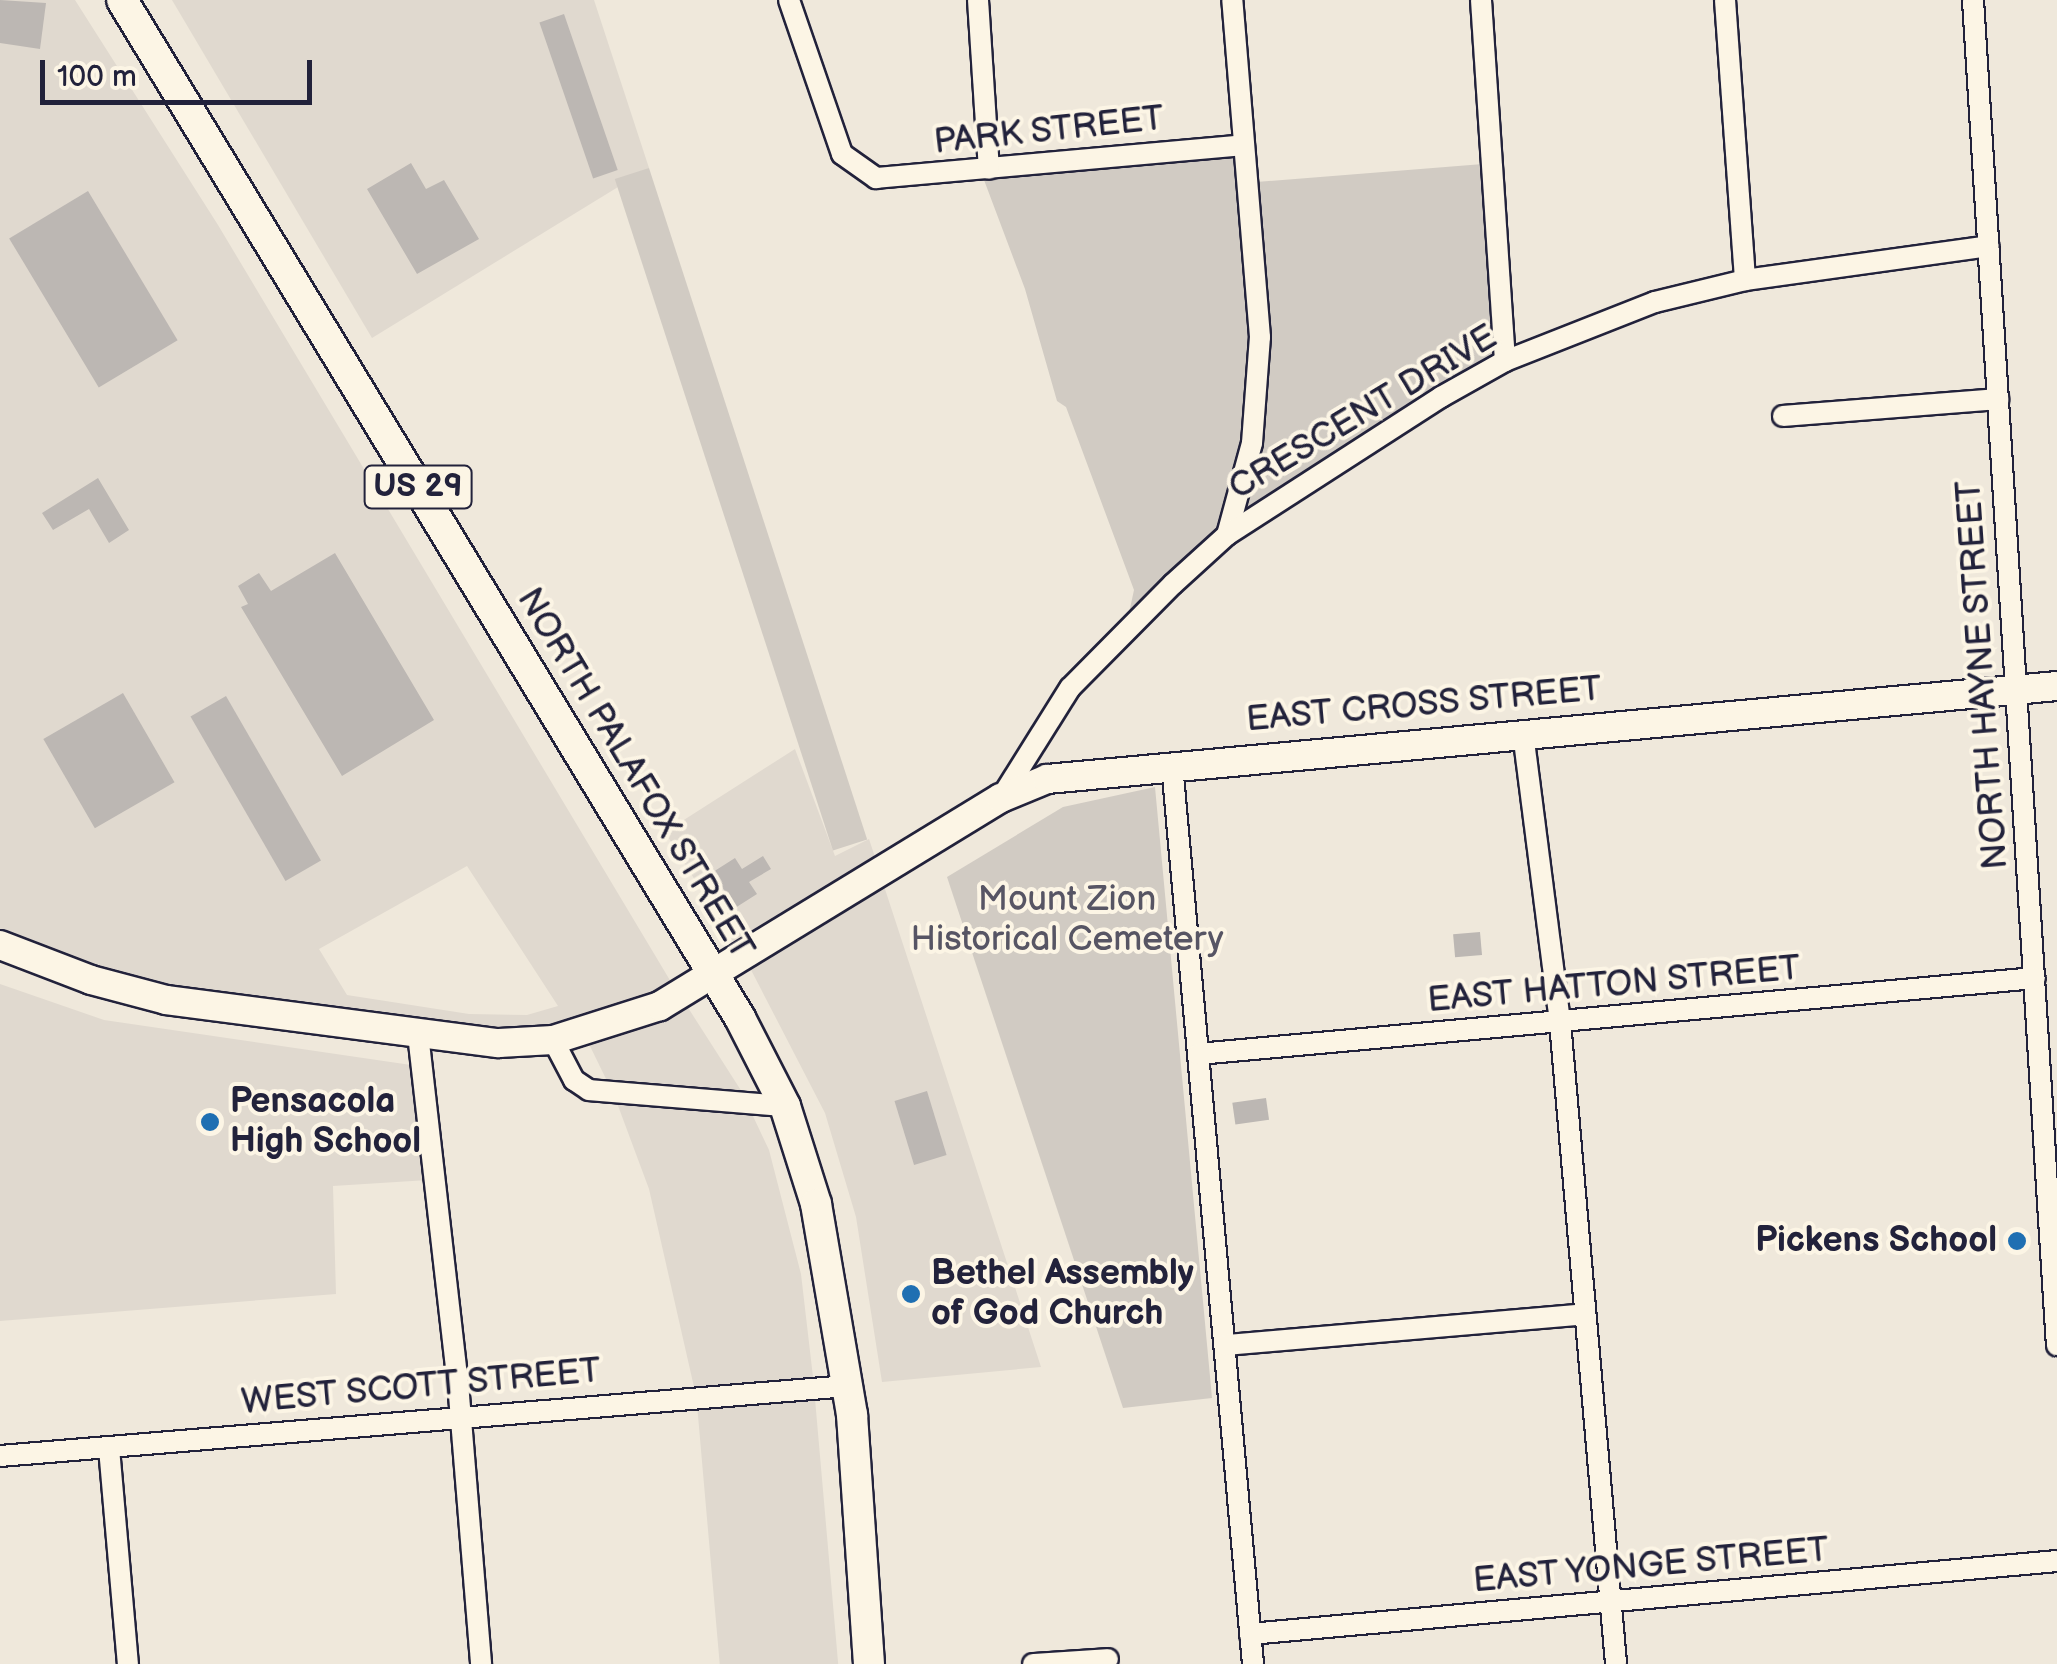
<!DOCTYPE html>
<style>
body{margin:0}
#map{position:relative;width:2057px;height:1664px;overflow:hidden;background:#efe8db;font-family:"Balsamiq Sans",sans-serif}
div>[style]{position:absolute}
.built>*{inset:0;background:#e0d9cf;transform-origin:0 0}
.green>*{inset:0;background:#d1cbc3;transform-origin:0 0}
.building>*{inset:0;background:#bcb7b3;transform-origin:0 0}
.roads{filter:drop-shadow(2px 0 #22223b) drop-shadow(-2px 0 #22223b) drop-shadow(0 2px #22223b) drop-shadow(0 -2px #22223b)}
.street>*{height:20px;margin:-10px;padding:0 10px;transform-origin:10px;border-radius:10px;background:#fcf5e5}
.secondary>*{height:28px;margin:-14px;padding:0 14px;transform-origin:14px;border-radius:14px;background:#fcf5e5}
.primary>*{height:30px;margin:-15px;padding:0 15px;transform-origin:15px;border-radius:15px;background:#fcf5e5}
.dots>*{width:28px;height:28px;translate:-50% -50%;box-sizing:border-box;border:5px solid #fcf5e5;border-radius:50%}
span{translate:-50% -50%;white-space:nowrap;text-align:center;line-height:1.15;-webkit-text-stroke:8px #fcf5e5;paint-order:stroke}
.shield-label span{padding:2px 8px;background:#fcf5e5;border:2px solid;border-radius:8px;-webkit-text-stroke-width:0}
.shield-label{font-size:32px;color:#22223b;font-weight:700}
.street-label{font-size:35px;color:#22223b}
.park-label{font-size:35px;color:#575564}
.poi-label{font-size:35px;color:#22223b;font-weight:700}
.left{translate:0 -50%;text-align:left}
.right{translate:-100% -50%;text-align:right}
.scale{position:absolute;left:40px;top:60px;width:272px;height:45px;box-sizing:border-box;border:5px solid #22223b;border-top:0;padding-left:12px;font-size:30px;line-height:35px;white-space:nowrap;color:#22223b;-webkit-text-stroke:8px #fcf5e5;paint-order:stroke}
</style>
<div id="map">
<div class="built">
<i style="clip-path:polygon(evenodd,0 0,75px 0,218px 225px,674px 987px,584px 1024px,515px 1033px,167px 989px,94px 970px,0 934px,0 0,467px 866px,558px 1006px,527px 1015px,469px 1014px,347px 995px,319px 949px,467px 866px)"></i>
<i style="clip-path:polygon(172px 0,594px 0,649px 168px,372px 338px)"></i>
<i style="clip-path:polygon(795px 749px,835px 856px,869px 839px,878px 866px,738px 949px,665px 832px)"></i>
<i style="clip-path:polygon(884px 886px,1041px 1367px,882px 1382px,856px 1217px,825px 1113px,749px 966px)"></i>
<i style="clip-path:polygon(0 984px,104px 1020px,411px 1065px,428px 1180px,333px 1186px,336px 1294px,0 1321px)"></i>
<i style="clip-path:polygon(685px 1003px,742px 1092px,607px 1081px,589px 1044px)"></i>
<i style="clip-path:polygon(617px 1103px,752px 1114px,769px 1150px,801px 1274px,813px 1377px,694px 1387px,649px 1189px)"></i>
<i style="left:815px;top:1399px;width:266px;height:118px;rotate:85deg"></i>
</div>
<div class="green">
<i style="clip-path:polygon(1235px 156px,1251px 337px,1243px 441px,1219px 529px,1129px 613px,1134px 590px,1066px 407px,1057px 401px,1025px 289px,984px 180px)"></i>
<i style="clip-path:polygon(1483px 164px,1495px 354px,1244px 512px,1268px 387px,1256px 182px)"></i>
<i style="left:649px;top:168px;width:706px;height:36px;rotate:72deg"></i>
<i style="clip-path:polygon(1155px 787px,1212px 1398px,1123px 1408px,947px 877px,1063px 807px)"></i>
</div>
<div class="building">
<i style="clip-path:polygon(0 0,46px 3px,40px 49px,0 43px)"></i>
<i style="left:564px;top:14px;width:165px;height:26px;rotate:71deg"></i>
<i style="clip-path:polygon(411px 163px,426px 189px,444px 180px,479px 239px,417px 274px,367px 189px)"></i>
<i style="left:88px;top:191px;width:174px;height:92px;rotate:59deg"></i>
<i style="clip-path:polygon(98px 478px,129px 530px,109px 543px,89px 509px,53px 530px,42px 513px)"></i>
<i style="clip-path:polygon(335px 553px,434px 720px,342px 776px,241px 607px,248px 604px,238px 586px,259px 573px,271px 591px)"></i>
<i style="left:123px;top:693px;width:103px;height:92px;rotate:60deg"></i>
<i style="left:226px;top:696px;width:190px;height:41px;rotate:60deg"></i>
<i style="clip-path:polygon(763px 856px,771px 869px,749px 882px,757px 894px,735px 908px,713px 872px,735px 858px,742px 869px)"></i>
<i style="left:1480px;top:932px;width:23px;height:27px;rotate:85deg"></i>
<i style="left:927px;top:1091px;width:67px;height:34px;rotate:73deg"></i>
<i style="left:1266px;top:1098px;width:22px;height:34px;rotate:82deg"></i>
</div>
<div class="roads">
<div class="street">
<i style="left:789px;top:0;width:163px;rotate:71deg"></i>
<i style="left:842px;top:154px;width:42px;rotate:35.2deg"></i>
<i style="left:876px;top:178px;width:368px;rotate:-5.1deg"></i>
<i style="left:978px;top:0;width:169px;rotate:86.3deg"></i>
<i style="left:1481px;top:0;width:362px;rotate:86.2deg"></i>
<i style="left:1725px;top:0;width:281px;rotate:85.9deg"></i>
<i style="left:1973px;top:0;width:1348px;rotate:86.43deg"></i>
<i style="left:1783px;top:416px;width:216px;rotate:-4.5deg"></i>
<i style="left:1227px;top:535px;width:95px;rotate:-74.8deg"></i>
<i style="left:1252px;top:443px;width:106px;rotate:-85.7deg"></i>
<i style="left:1260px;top:337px;width:338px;rotate:-94.7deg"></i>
<i style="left:1523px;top:733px;width:291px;rotate:82.7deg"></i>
<i style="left:1560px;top:1022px;width:644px;rotate:85.01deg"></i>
<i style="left:1172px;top:765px;width:903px;rotate:84.85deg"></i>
<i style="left:1001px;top:798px;width:130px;rotate:-57.9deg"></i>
<i style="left:1070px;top:688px;width:146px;rotate:-45.3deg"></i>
<i style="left:1173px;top:584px;width:73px;rotate:-42.2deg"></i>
<i style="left:1227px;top:535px;width:255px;rotate:-32.8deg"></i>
<i style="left:1441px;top:397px;width:73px;rotate:-29.4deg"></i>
<i style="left:1505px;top:361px;width:161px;rotate:-21.5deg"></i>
<i style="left:1655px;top:302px;width:93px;rotate:-13.7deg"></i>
<i style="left:1745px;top:280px;width:246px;rotate:-7.9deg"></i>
<i style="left:418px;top:1034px;width:351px;rotate:83.5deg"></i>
<i style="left:458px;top:1383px;width:282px;rotate:85.3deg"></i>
<i style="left:553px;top:1040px;width:45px;rotate:62.3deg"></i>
<i style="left:574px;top:1080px;width:18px;rotate:34deg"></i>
<i style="left:589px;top:1090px;width:197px;rotate:4.7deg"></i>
<i style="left:1198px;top:1054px;width:840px;rotate:-5.19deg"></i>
<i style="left:1226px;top:1345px;width:359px;rotate:-4.9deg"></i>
<i style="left:109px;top:1448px;width:217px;rotate:85deg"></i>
<i style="left:0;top:1456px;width:850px;rotate:-4.72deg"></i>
<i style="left:1250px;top:1634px;width:810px;rotate:-5.17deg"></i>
<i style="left:1033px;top:1664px;width:75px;rotate:-3.8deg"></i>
</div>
<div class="secondary">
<i style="left:0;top:945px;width:97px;rotate:21deg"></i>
<i style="left:91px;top:980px;width:78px;rotate:14.9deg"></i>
<i style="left:166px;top:1000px;width:336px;rotate:7.4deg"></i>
<i style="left:499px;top:1043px;width:54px;rotate:-3.2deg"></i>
<i style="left:553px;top:1040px;width:112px;rotate:-17.6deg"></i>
<i style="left:660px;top:1006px;width:399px;rotate:-31.4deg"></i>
<i style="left:1001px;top:798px;width:50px;rotate:-22.4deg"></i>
<i style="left:1047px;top:779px;width:1014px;rotate:-5.26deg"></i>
</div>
<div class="primary">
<i style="left:122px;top:0;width:1191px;rotate:58.74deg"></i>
<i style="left:740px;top:1018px;width:99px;rotate:62.9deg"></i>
<i style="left:785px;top:1106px;width:103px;rotate:72.4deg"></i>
<i style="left:816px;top:1204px;width:214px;rotate:80.3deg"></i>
<i style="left:852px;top:1415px;width:250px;rotate:86.1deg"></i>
</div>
</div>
<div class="dots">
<i style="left:210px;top:1122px;background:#1f6fb2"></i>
<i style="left:2017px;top:1241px;background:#1f6fb2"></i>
<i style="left:911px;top:1294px;background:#1f6fb2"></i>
</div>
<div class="shield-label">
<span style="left:418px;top:487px">US 29</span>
</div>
<div class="street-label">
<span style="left:1049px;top:131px;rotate:-6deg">PARK STREET</span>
<span style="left:1363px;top:413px;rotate:-31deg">CRESCENT DRIVE</span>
<span style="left:1983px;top:675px;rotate:-94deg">NORTH HAYNE STREET</span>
<span style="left:1424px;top:705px;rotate:-5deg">EAST CROSS STREET</span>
<span style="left:635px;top:774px;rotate:59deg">NORTH PALAFOX STREET</span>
<span style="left:1614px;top:985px;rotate:-5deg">EAST HATTON STREET</span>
<span style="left:421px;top:1387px;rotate:-5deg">WEST SCOTT STREET</span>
<span style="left:1651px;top:1566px;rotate:-5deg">EAST YONGE STREET</span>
</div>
<div class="park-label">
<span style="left:1067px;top:920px">Mount Zion<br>Historical Cemetery</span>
</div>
<div class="poi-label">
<span class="left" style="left:230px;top:1122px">Pensacola<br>High School</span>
<span class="right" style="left:1997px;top:1241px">Pickens School</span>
<span class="left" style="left:931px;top:1294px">Bethel Assembly<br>of God Church</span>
</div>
<div class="scale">100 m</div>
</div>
